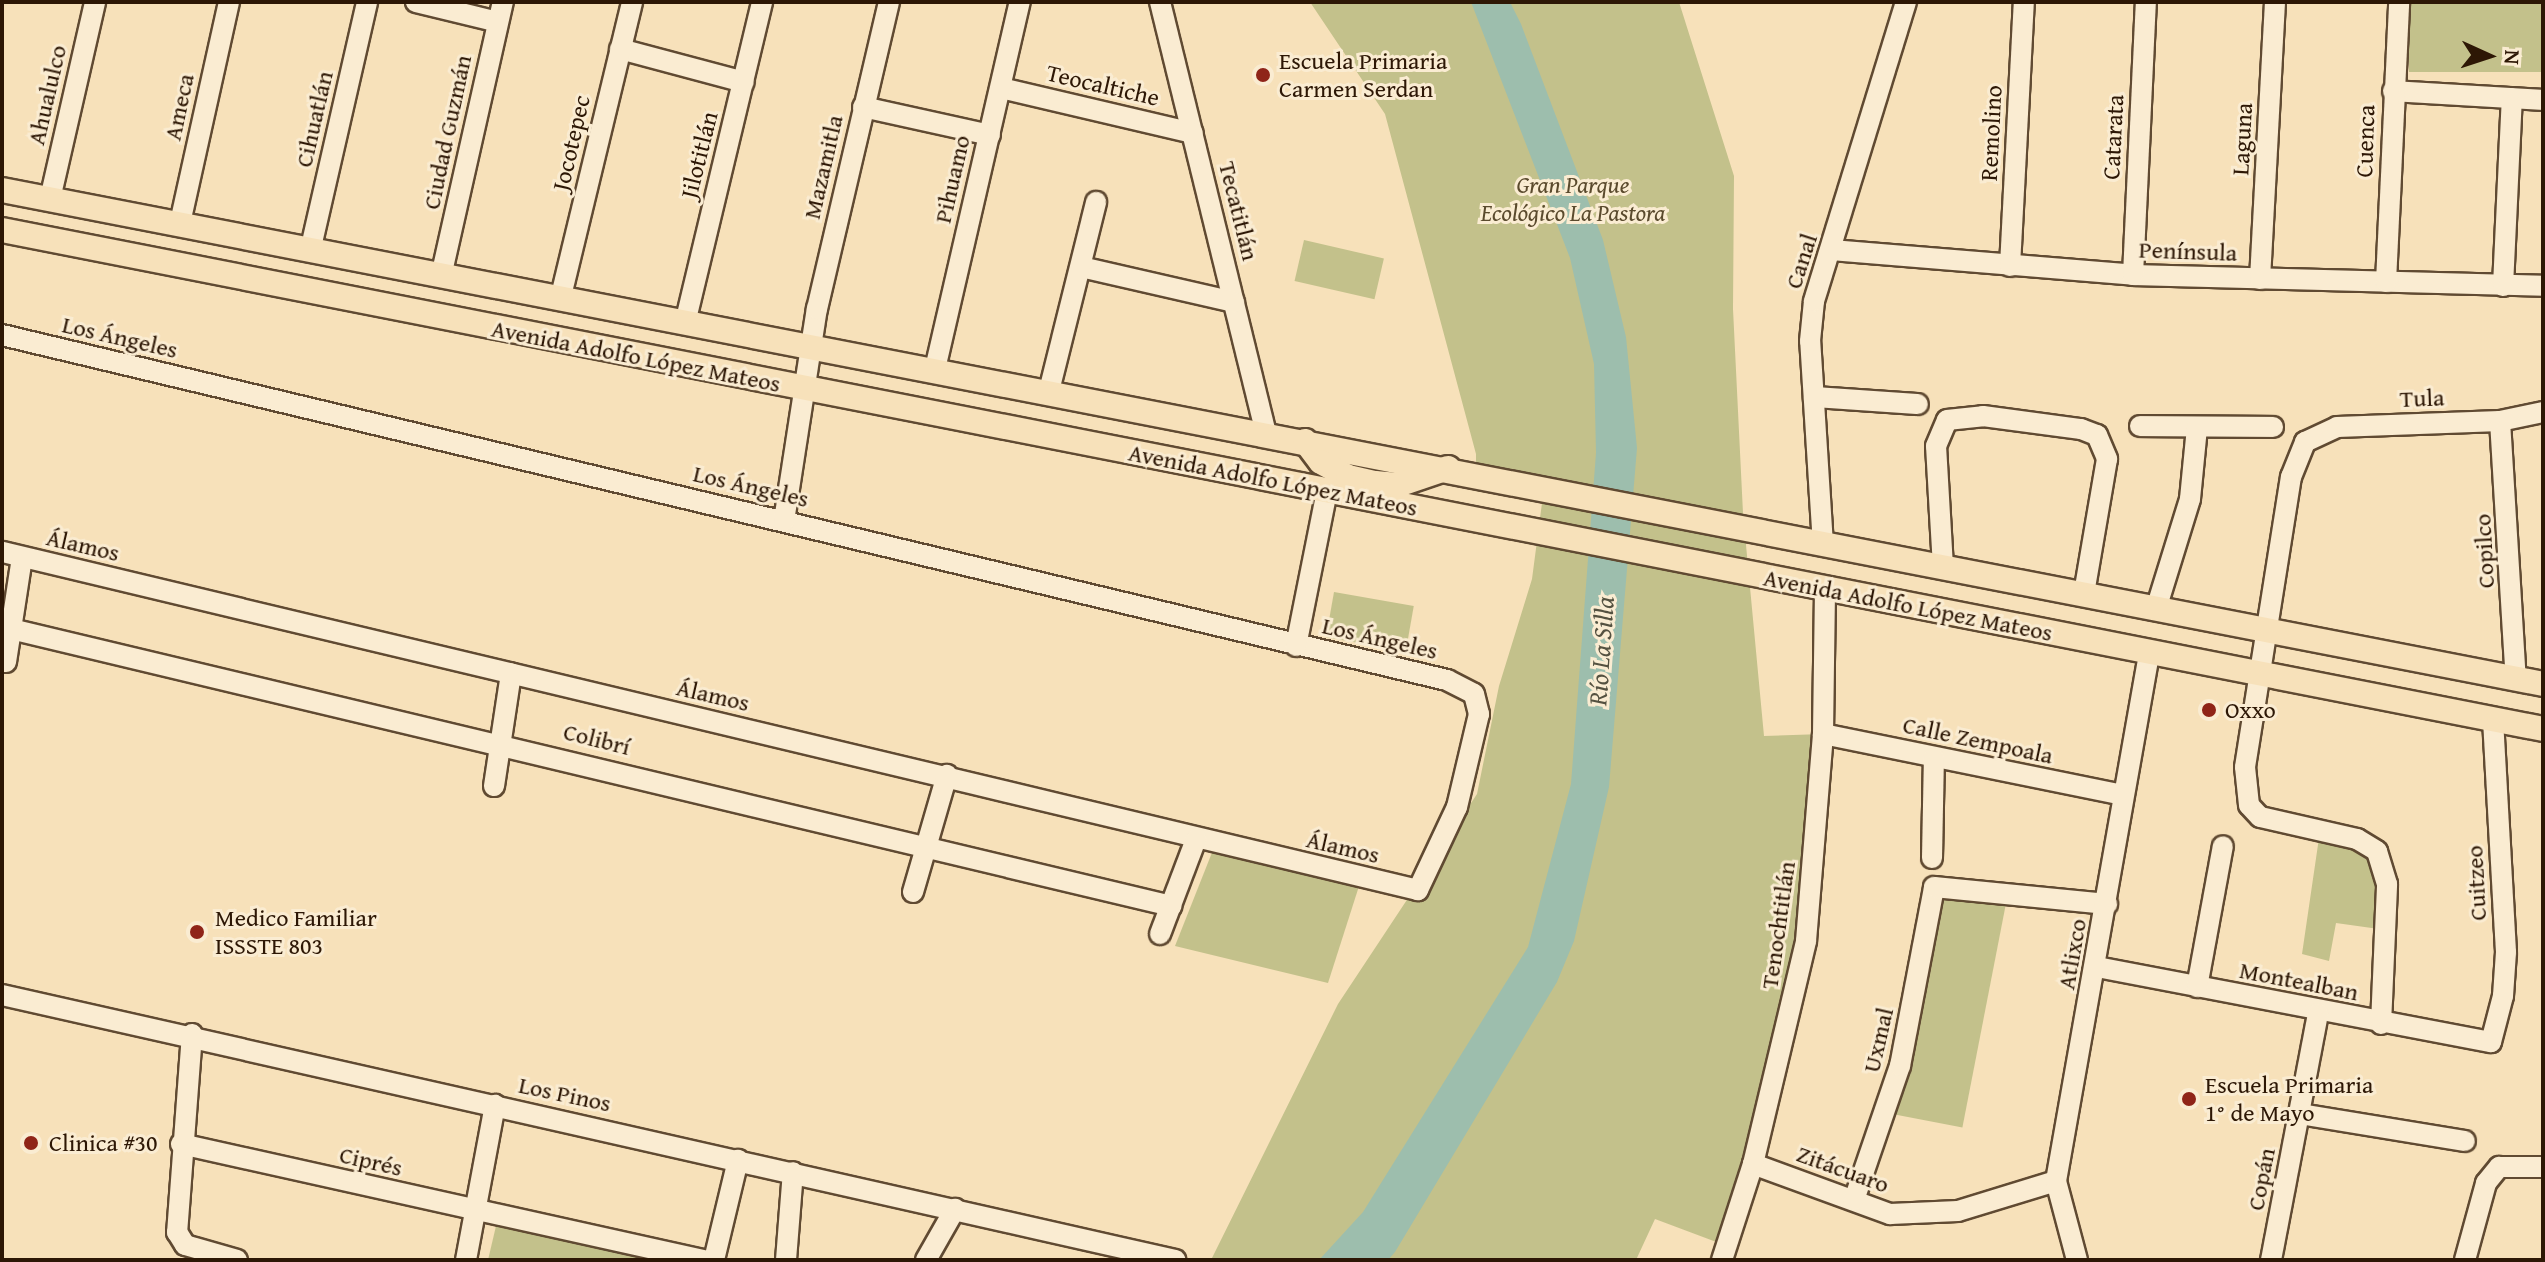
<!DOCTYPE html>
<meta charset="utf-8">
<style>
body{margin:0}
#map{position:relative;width:2545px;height:1262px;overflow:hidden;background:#f7e1ba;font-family:"Gentium Book Plus",serif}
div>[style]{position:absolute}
.green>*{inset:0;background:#c3c18b;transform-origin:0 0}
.water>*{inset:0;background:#9dbead}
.roads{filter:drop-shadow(2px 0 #604a32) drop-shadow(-2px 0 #604a32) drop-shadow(0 2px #604a32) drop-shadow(0 -2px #604a32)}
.minor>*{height:20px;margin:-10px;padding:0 10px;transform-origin:10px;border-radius:10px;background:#faecd2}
.major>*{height:24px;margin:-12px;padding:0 12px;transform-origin:12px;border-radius:12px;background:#f7e1ba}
.dots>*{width:22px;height:22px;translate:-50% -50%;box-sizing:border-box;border:4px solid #faecd2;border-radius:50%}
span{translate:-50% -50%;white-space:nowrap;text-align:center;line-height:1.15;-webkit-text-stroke:6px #faecd2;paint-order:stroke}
.poi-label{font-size:24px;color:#2d1705}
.left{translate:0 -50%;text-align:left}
.street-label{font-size:24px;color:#2d1705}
.park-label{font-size:24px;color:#5a4a2d;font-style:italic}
.water-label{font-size:26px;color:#545140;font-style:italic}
.frame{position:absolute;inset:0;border:4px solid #2d1705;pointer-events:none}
.north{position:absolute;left:2449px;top:16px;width:80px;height:80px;-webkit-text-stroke:6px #faecd2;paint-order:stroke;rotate:93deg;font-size:22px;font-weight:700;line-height:32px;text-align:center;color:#2d1705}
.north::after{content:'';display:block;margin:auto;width:28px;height:36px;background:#2d1705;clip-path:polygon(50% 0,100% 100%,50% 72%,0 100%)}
</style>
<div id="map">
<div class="green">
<i style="clip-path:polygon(1310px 2px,1679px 2px,1734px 176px,1733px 309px,1743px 513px,1764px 736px,1823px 734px,1811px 896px,1727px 1246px,1655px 1219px,1636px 1260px,1211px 1260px,1338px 1004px,1477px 794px,1499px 686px,1532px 579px,1542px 503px,1476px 491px,1476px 454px,1385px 114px)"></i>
<i style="left:2409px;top:2px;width:134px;height:70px"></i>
<i style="left:1304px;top:240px;width:82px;height:42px;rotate:13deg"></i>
<i style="left:1334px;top:592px;width:81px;height:46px;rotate:10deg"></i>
<i style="clip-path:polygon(2320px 831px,2377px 851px,2386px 930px,2336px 923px,2329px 961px,2302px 954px)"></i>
<i style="clip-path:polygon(1213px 850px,1360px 883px,1328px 983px,1175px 946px)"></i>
<i style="left:2008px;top:893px;width:239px;height:78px;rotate:101deg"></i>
<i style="clip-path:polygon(496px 1226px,673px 1260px,488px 1260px)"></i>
</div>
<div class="water">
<i style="clip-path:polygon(1471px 2px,1510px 2px,1521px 24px,1603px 240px,1626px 337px,1637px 448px,1609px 787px,1574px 941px,1557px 982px,1395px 1252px,1388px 1260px,1319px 1260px,1363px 1212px,1528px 947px,1571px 784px,1596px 453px,1594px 364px,1570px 258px)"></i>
</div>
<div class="roads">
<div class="minor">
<i style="left:416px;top:2px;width:84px;rotate:13.7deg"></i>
<i style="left:1160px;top:2px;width:444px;rotate:76.2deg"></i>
<i style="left:620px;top:49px;width:128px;rotate:14.9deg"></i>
<i style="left:1001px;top:88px;width:197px;rotate:13.2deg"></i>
<i style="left:2393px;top:91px;width:150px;rotate:3.4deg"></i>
<i style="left:863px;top:107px;width:130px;rotate:12.4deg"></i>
<i style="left:50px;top:199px;width:202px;rotate:-77.1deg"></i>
<i style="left:180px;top:223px;width:226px;rotate:-77.5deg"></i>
<i style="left:311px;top:247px;width:251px;rotate:-77.1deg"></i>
<i style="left:1832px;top:250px;width:302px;rotate:4.7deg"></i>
<i style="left:2133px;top:275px;width:410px;rotate:1.5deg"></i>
<i style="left:2010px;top:266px;width:264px;rotate:-87deg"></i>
<i style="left:1081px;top:267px;width:157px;rotate:12.9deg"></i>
<i style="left:442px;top:272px;width:277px;rotate:-77.3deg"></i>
<i style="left:2133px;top:275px;width:273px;rotate:-87.3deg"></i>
<i style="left:2260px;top:279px;width:277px;rotate:-86.9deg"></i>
<i style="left:2386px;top:282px;width:280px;rotate:-87.3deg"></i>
<i style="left:2503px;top:286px;width:188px;rotate:-87.3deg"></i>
<i style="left:561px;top:296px;width:302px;rotate:-76.4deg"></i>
<i style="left:686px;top:319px;width:326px;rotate:-76.5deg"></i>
<i style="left:2px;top:335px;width:1486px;rotate:13.43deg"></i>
<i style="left:1447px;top:680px;width:30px;rotate:27deg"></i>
<i style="left:1474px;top:694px;width:21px;rotate:76deg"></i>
<i style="left:1479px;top:714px;width:96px;rotate:103.3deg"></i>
<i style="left:1457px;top:807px;width:92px;rotate:115.2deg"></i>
<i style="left:1418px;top:890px;width:1456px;rotate:-166.57deg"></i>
<i style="left:935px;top:369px;width:377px;rotate:-77deg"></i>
<i style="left:1049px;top:391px;width:195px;rotate:-76deg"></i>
<i style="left:1814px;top:397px;width:104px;rotate:3.9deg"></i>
<i style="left:2500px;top:421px;width:258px;rotate:86.5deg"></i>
<i style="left:2140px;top:426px;width:133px;rotate:0.4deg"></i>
<i style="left:784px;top:521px;width:215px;rotate:-81.2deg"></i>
<i style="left:817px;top:309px;width:315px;rotate:-76.8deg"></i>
<i style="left:1823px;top:545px;width:204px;rotate:-93.6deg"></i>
<i style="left:1810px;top:341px;width:40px;rotate:-84.3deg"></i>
<i style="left:1814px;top:301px;width:313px;rotate:-72.9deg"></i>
<i style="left:1943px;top:567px;width:121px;rotate:-93.3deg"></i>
<i style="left:1936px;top:446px;width:28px;rotate:-67deg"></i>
<i style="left:1947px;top:420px;width:36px;rotate:-6deg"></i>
<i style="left:1983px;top:416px;width:99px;rotate:7.6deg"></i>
<i style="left:2081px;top:429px;width:17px;rotate:21deg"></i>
<i style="left:2097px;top:435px;width:26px;rotate:67deg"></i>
<i style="left:2107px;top:459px;width:136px;rotate:99.7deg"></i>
<i style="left:2156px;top:609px;width:115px;rotate:-72.8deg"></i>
<i style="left:2190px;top:499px;width:71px;rotate:-84.4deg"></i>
<i style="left:11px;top:629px;width:1193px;rotate:13.43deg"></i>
<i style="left:1296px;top:646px;width:158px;rotate:-78.7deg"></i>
<i style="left:6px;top:662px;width:105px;rotate:-81.3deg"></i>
<i style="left:1823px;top:734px;width:305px;rotate:11.5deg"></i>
<i style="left:494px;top:786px;width:114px;rotate:-81.4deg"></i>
<i style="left:1932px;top:858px;width:100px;rotate:-88.9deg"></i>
<i style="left:913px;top:892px;width:122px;rotate:-73.8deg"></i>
<i style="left:1160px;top:934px;width:102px;rotate:-69.2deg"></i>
<i style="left:2097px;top:967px;width:401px;rotate:10.8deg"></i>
<i style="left:2491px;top:1042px;width:48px;rotate:-75.4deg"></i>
<i style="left:2503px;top:996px;width:44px;rotate:-86.1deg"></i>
<i style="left:2506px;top:952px;width:232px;rotate:-93.2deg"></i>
<i style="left:2197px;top:987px;width:143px;rotate:-79.6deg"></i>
<i style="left:2px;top:995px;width:1203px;rotate:12.73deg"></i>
<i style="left:2381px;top:1024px;width:140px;rotate:-87.5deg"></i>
<i style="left:2387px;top:884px;width:34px;rotate:-107deg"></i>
<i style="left:2377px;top:851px;width:23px;rotate:-149deg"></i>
<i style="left:2357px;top:839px;width:99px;rotate:-167.2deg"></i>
<i style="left:2260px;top:817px;width:16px;rotate:-133deg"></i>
<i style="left:2249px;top:805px;width:38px;rotate:-96deg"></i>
<i style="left:2245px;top:767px;width:294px;rotate:-81deg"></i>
<i style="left:2291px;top:477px;width:38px;rotate:-68deg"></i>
<i style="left:2305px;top:442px;width:35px;rotate:-25deg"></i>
<i style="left:2337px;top:427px;width:163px;rotate:-2.1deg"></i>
<i style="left:2500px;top:421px;width:44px;rotate:-11.8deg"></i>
<i style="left:192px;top:1034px;width:199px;rotate:94.3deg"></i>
<i style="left:177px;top:1232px;width:15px;rotate:58deg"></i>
<i style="left:185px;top:1245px;width:54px;rotate:16.1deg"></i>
<i style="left:2300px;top:1114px;width:167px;rotate:9.3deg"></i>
<i style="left:181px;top:1144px;width:535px;rotate:12.53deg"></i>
<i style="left:1753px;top:1164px;width:146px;rotate:20.1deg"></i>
<i style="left:1890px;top:1214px;width:68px;rotate:-2.5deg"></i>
<i style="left:1958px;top:1211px;width:102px;rotate:-17deg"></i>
<i style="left:1854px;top:1200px;width:142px;rotate:-71.1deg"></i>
<i style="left:1900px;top:1066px;width:182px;rotate:-79.2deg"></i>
<i style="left:1934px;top:887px;width:174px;rotate:5.6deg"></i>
<i style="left:466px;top:1260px;width:158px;rotate:-79.4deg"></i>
<i style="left:714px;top:1260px;width:103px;rotate:-76.5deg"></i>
<i style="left:786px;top:1260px;width:88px;rotate:-85.5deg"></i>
<i style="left:926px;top:1260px;width:59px;rotate:-60.4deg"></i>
<i style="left:1722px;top:1260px;width:101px;rotate:-72.1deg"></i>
<i style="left:1753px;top:1164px;width:229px;rotate:-76.6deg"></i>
<i style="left:1806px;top:941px;width:208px;rotate:-85.3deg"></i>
<i style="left:1823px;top:734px;width:147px;rotate:-89.2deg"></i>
<i style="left:2077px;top:1260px;width:82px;rotate:-104.9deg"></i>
<i style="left:2056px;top:1181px;width:535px;rotate:-79.99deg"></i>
<i style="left:2271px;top:1260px;width:251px;rotate:-79.2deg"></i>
<i style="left:2465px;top:1260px;width:80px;rotate:-74.7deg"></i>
<i style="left:2486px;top:1183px;width:21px;rotate:-51deg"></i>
<i style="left:2499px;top:1167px;width:44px"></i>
</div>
<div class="major">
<i style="left:2px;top:190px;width:2589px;rotate:11deg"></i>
<i style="left:2px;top:230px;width:2590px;rotate:11.11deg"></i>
<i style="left:1305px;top:441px;width:26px;rotate:53deg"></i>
<i style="left:1321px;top:462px;width:31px;rotate:29deg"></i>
<i style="left:1348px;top:477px;width:28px;rotate:13deg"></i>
<i style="left:1375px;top:483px;width:23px;rotate:5deg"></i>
<i style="left:1398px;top:485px;width:53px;rotate:-18.8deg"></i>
</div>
</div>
<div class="dots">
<i style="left:1263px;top:75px;background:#8f2418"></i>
<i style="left:2209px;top:710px;background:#8f2418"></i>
<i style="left:197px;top:932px;background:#8f2418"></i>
<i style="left:2189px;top:1099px;background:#8f2418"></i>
<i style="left:31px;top:1143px;background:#8f2418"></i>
</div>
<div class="poi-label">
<span class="left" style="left:1279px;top:75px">Escuela Primaria<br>Carmen Serdan</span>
<span class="left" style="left:2225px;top:710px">Oxxo</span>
<span class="left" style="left:215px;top:932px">Medico Familiar<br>ISSSTE 803</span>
<span class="left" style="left:2205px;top:1099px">Escuela Primaria<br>1° de Mayo</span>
<span class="left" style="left:49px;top:1143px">Clinica #30</span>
</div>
<div class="street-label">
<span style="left:1103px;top:85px;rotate:13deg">Teocaltiche</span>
<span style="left:47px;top:95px;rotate:-77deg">Ahualulco</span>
<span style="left:179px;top:107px;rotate:-78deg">Ameca</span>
<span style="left:314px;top:119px;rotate:-77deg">Cihuatlán</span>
<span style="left:447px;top:132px;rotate:-78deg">Ciudad Guzmán</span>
<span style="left:1991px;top:133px;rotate:-87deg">Remolino</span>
<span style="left:2113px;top:137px;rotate:-87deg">Catarata</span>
<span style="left:2242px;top:139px;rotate:-87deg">Laguna</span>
<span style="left:2365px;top:141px;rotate:-88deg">Cuenca</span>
<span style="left:571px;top:143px;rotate:-77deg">Jocotepec</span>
<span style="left:699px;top:155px;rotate:-76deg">Jilotitlán</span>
<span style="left:823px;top:167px;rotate:-77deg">Mazamitla</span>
<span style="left:952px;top:179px;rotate:-77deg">Pihuamo</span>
<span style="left:1239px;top:211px;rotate:76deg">Tecatitlán</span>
<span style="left:2188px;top:251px;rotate:2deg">Península</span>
<span style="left:1801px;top:261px;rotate:-72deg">Canal</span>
<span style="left:120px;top:337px;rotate:13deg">Los Ángeles</span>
<span style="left:636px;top:356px;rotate:11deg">Avenida Adolfo López Mateos</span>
<span style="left:2422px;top:398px;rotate:-2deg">Tula</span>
<span style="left:1273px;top:480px;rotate:11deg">Avenida Adolfo López Mateos</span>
<span style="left:751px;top:486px;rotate:13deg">Los Ángeles</span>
<span style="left:83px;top:545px;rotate:13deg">Álamos</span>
<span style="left:2484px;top:551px;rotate:-93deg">Copilco</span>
<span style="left:1908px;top:605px;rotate:11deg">Avenida Adolfo López Mateos</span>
<span style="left:1380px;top:638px;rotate:13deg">Los Ángeles</span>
<span style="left:713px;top:695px;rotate:13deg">Álamos</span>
<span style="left:597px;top:739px;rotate:14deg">Colibrí</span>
<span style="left:1978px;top:740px;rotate:12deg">Calle Zempoala</span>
<span style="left:1343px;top:847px;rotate:13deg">Álamos</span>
<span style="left:2476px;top:883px;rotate:-93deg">Cuitzeo</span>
<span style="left:1778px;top:925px;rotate:-82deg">Tenochtitlán</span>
<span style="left:2072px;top:954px;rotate:-80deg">Atlixco</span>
<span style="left:2299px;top:981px;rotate:11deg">Montealban</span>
<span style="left:1878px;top:1040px;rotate:-77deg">Uxmal</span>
<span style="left:565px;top:1094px;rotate:12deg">Los Pinos</span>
<span style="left:371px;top:1161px;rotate:13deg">Ciprés</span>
<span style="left:1843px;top:1169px;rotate:20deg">Zitácuaro</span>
<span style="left:2261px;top:1179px;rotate:-79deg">Copán</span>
</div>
<div class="park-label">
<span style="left:1573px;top:199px">Gran Parque<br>Ecológico La Pastora</span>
</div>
<div class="water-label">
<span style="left:1601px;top:651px;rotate:-86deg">Río La Silla</span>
</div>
<div class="frame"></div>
<div class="north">N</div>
</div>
